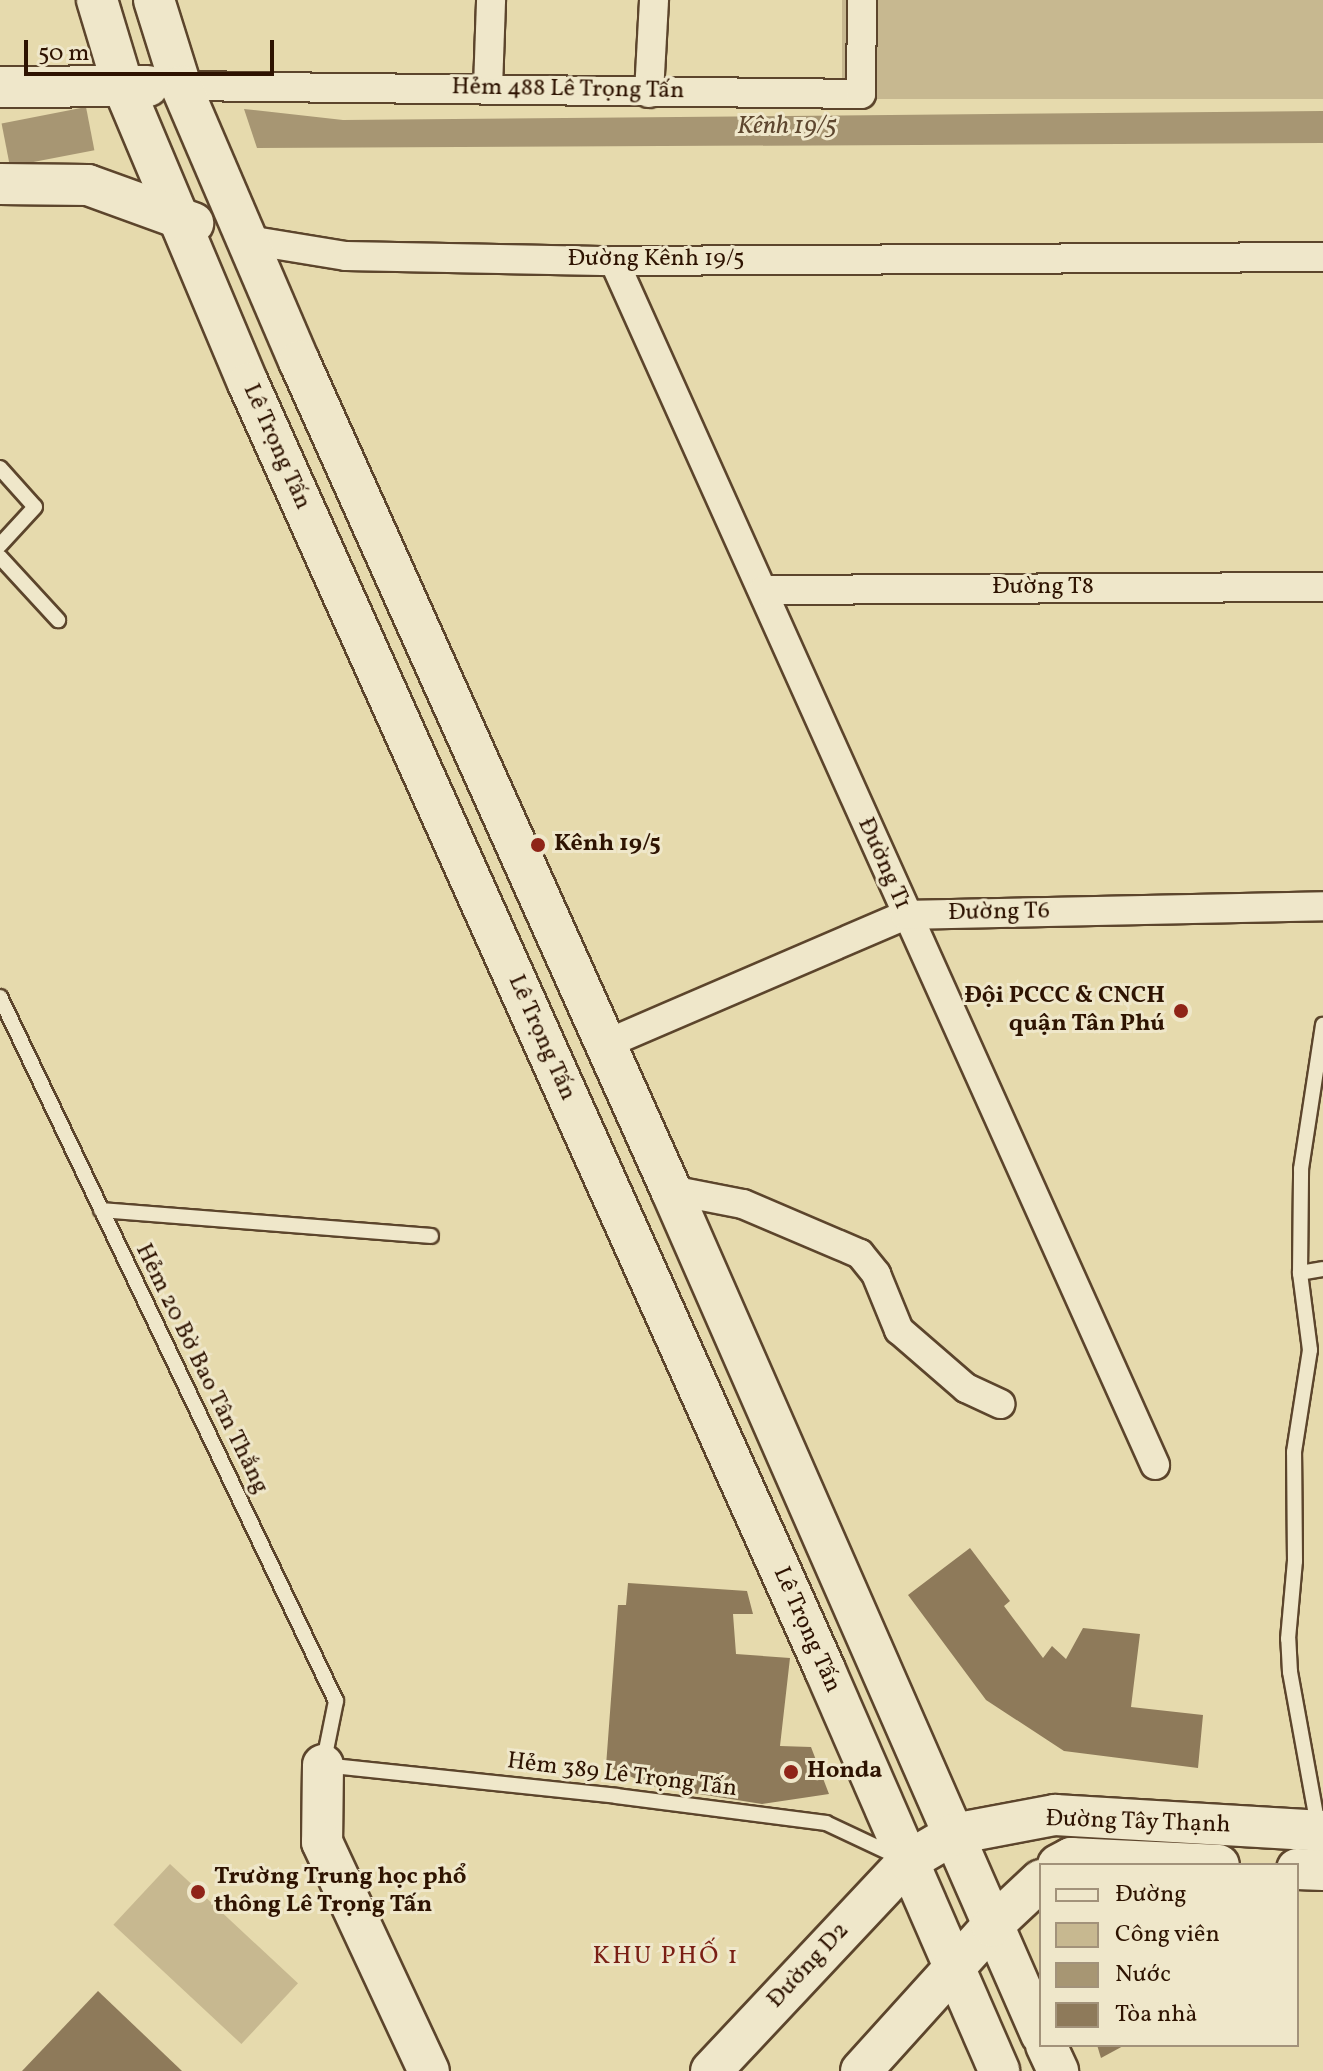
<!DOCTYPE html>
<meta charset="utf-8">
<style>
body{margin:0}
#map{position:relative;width:1323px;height:2071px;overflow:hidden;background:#e6daad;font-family:Vollkorn,serif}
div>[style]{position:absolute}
.green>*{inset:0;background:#c7b890;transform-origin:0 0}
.water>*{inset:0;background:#a79673;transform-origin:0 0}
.building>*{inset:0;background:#8e7a5a}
.roads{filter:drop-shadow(2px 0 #5c452c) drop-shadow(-2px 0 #5c452c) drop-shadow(0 2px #5c452c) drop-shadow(0 -2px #5c452c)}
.lane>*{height:14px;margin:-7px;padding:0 7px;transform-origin:7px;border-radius:7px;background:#efe7ca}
.street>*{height:28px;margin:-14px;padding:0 14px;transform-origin:14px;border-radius:14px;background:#efe7ca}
.secondary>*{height:40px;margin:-20px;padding:0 20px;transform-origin:20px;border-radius:20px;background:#efe7ca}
.dots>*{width:22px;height:22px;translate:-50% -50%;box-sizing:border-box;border:4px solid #efe7ca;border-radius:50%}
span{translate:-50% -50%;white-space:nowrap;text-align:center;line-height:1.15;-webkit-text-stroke:6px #efe7ca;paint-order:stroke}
.street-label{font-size:24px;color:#2e1301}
.poi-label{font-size:24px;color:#2e1301;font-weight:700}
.left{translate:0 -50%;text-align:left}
.right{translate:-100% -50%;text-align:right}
.water-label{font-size:26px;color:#5e472f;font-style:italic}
.neighbourhood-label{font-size:26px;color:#7a1f14;letter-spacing:2px}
.legend{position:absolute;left:1039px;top:1863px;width:260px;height:184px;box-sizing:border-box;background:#efe7ca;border:2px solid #a2927a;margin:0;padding:10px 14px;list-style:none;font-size:24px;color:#2e1301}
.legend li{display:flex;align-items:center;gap:16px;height:40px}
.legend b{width:40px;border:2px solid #a2927a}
.scale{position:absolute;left:24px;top:40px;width:250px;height:36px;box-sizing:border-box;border:4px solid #2e1301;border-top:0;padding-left:10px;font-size:24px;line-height:28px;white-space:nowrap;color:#2e1301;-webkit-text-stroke:6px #efe7ca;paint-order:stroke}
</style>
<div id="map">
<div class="green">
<i style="left:842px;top:0;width:481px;height:99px"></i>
<i style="left:170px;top:1864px;width:175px;height:83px;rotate:43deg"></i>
</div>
<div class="water">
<i style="left:86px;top:107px;width:44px;height:86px;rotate:79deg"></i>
<i style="clip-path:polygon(244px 109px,343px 120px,1323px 111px,1323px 143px,257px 148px)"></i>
</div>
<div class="building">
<i style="clip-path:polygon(970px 1548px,1010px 1601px,1004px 1606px,1043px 1658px,1052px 1646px,1066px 1659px,1083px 1628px,1140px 1634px,1131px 1707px,1203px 1715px,1198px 1768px,1064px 1751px,986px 1700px,908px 1595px)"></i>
<i style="clip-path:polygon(628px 1583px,747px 1591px,753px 1614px,733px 1614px,736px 1654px,790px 1658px,780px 1746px,811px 1747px,829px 1794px,762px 1804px,655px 1787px,606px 1766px,618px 1605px,626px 1605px)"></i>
<i style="clip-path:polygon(98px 1991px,182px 2071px,22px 2071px)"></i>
<i style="clip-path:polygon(1097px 2045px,1125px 2045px,1101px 2058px)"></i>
</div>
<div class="roads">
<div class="lane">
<i style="left:0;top:468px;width:52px;rotate:48.1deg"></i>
<i style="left:35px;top:507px;width:52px;rotate:132.6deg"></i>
<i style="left:0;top:557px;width:86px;rotate:47.4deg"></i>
<i style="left:0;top:997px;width:780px;rotate:64.49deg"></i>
<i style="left:336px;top:1701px;width:65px;rotate:101.5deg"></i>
<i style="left:323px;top:1765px;width:295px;rotate:6deg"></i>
<i style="left:616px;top:1796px;width:212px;rotate:7.3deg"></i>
<i style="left:826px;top:1823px;width:77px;rotate:25.2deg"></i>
<i style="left:101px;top:1210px;width:331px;rotate:4.5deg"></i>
<i style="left:1300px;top:1273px;width:23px;rotate:-10deg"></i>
<i style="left:1318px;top:1826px;width:157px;rotate:-100.3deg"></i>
<i style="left:1290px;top:1672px;width:33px;rotate:-93deg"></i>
<i style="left:1288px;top:1639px;width:78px;rotate:-84.9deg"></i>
<i style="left:1295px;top:1561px;width:109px;rotate:-90.5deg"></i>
<i style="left:1294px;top:1452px;width:103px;rotate:-81.1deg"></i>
<i style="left:1310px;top:1350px;width:78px;rotate:-97.4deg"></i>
<i style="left:1300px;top:1273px;width:104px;rotate:-89.4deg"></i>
<i style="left:1301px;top:1169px;width:146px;rotate:-81.3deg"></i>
</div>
<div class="street">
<i style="left:181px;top:86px;width:680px;rotate:0.67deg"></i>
<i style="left:861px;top:94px;width:94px;rotate:-89.4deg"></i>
<i style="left:488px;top:88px;width:88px;rotate:-88deg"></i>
<i style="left:649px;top:93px;width:93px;rotate:-86.9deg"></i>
<i style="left:248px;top:240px;width:99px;rotate:9.3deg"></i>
<i style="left:346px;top:256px;width:268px;rotate:1.1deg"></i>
<i style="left:614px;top:261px;width:709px;rotate:-0.32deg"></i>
<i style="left:614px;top:261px;width:1320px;rotate:65.8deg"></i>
<i style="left:763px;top:590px;width:560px;rotate:-0.31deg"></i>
<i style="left:606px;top:1044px;width:326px;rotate:-23.3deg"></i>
<i style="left:905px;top:915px;width:418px;rotate:-1.2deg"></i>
<i style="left:671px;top:1190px;width:73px;rotate:11deg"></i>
<i style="left:743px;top:1204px;width:127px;rotate:23.1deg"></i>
<i style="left:860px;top:1254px;width:26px;rotate:51deg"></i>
<i style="left:876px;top:1274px;width:61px;rotate:67.7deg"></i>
<i style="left:899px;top:1330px;width:89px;rotate:40.9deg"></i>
<i style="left:966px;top:1388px;width:38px;rotate:25deg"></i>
</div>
<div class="secondary">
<i style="left:97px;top:0;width:90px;rotate:73.2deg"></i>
<i style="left:123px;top:86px;width:322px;rotate:67.2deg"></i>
<i style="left:248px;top:383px;width:1410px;rotate:65.85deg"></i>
<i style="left:825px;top:1670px;width:437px;rotate:66.5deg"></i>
<i style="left:154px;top:0;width:90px;rotate:72.6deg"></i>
<i style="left:181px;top:86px;width:299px;rotate:66.8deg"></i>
<i style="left:299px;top:361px;width:909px;rotate:65.83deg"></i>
<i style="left:671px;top:1190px;width:922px;rotate:66.33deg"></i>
<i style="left:0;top:87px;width:148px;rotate:-0.4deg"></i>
<i style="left:0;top:184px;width:88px;rotate:0.7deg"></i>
<i style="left:88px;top:185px;width:112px;rotate:19.9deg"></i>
<i style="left:323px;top:1765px;width:77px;rotate:90.7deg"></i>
<i style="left:322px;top:1842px;width:253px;rotate:65deg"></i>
<i style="left:1058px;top:1865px;width:15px;rotate:-28deg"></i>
<i style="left:1071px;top:1858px;width:148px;rotate:2.7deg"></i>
<i style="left:1297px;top:1869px;width:26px;rotate:2deg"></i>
<i style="left:1046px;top:2045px;width:29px;rotate:65deg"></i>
<i style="left:711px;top:2071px;width:288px;rotate:-46.8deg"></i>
<i style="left:908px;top:1861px;width:53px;rotate:-30.4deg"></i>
<i style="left:954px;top:1834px;width:103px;rotate:-10.7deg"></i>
<i style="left:1055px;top:1815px;width:268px;rotate:3.4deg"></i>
<i style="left:861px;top:2071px;width:195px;rotate:-47.9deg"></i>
<i style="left:992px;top:1926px;width:67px;rotate:-43.2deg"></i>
</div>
</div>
<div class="dots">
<i style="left:538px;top:845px;background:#8f2418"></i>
<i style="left:1181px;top:1011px;background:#8f2418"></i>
<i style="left:791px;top:1772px;background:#8f2418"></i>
<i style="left:198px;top:1892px;background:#8f2418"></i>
</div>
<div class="street-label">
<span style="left:568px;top:90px;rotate:1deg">Hẻm 488 Lê Trọng Tấn</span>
<span style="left:656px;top:260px">Đường Kênh 19/5</span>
<span style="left:276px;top:447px;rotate:66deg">Lê Trọng Tấn</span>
<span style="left:1043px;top:588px">Đường T8</span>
<span style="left:883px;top:864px;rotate:66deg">Đường T1</span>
<span style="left:999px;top:913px;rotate:-1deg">Đường T6</span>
<span style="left:541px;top:1038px;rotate:66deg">Lê Trọng Tấn</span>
<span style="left:201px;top:1369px;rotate:64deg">Hẻm 20 Bờ Bao Tân Thắng</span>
<span style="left:806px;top:1630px;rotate:66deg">Lê Trọng Tấn</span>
<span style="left:622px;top:1776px;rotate:7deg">Hẻm 389 Lê Trọng Tấn</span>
<span style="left:1138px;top:1823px;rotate:2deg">Đường Tây Thạnh</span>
<span style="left:809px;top:1966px;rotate:-47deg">Đường D2</span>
</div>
<div class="poi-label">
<span class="left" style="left:554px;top:845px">Kênh 19/5</span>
<span class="right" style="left:1165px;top:1011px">Đội PCCC &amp; CNCH<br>quận Tân Phú</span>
<span class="left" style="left:807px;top:1772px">Honda</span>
<span class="left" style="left:214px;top:1892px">Trường Trung học phổ<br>thông Lê Trọng Tấn</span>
</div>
<div class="water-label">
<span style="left:787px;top:127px">Kênh 19/5</span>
</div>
<div class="neighbourhood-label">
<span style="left:666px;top:1957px">KHU PHỐ 1</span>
</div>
<ul class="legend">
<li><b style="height:10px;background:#efe7ca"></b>Đường</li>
<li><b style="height:22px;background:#c7b890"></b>Công viên</li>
<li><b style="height:22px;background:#a79673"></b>Nước</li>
<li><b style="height:22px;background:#8e7a5a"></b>Tòa nhà</li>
</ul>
<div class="scale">50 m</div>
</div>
